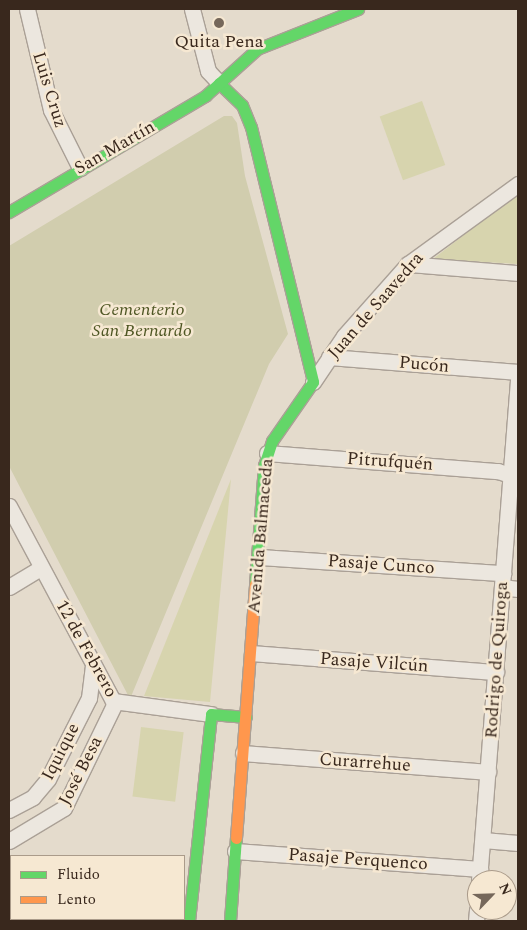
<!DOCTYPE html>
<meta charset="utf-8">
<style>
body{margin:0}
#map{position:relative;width:527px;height:930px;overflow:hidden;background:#e4dbcc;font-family:Spectral,serif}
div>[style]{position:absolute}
.green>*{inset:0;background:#d7d4ae;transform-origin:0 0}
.cemetery>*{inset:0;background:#d1cdae}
.roads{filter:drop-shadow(1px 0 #aaa096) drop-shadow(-1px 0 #aaa096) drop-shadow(0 1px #aaa096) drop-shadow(0 -1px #aaa096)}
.street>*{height:15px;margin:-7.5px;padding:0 7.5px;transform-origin:7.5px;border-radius:7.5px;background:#ece7df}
.fast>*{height:11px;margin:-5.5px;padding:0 5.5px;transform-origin:5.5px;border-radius:5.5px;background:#63d668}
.slow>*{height:11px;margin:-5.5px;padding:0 5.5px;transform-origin:5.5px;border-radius:5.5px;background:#ff974d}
.dots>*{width:14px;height:14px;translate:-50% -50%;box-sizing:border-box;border:2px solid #f6e8d2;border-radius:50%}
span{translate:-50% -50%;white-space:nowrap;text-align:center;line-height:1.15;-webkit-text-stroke:5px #f6e8d2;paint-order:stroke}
.poi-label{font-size:18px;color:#39281d}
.street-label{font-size:18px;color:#39281d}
.park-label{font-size:18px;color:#4e5623;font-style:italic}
.frame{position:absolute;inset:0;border:10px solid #39281d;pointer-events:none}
.legend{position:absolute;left:10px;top:855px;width:175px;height:65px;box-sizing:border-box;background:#f6e8d2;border:1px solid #aa9b8a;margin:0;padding:6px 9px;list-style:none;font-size:15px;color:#39281d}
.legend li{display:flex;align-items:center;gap:10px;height:25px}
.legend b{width:25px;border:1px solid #aa9b8a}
.north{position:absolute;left:467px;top:870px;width:50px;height:50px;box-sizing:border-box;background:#f6e8d2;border:1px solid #aa9b8a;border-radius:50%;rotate:66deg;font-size:14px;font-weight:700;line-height:20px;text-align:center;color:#39281d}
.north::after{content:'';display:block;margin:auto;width:18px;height:22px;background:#75675a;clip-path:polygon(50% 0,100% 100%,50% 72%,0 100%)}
</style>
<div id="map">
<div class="green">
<i style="left:422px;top:101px;width:68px;height:45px;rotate:70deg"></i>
<i style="clip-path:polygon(518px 193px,518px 264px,433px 259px)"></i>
<i style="clip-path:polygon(231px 479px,210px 702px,144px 696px)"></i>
<i style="left:141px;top:727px;width:43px;height:70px;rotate:7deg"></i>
</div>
<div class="cemetery">
<i style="clip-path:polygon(224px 116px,232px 116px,237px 123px,245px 176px,288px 334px,269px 364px,130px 699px,9px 466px,9px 246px)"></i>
</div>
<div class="roads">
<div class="street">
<i style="left:27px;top:9px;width:104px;rotate:76.6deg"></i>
<i style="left:51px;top:110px;width:65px;rotate:63.4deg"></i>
<i style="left:192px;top:9px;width:64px;rotate:75.5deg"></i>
<i style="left:208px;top:71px;width:16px;rotate:47deg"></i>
<i style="left:408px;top:264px;width:110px;rotate:4.7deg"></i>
<i style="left:329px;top:357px;width:190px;rotate:4.5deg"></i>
<i style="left:313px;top:382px;width:55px;rotate:-56deg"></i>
<i style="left:344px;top:336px;width:96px;rotate:-48.4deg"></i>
<i style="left:408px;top:264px;width:136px;rotate:-36deg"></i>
<i style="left:267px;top:453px;width:232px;rotate:4.5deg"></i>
<i style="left:498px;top:471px;width:21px;rotate:19deg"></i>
<i style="left:9px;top:506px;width:221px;rotate:61.9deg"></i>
<i style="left:113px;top:701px;width:99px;rotate:7.6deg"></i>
<i style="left:260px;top:557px;width:244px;rotate:3.8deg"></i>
<i style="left:9px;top:587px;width:37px;rotate:-31deg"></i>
<i style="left:502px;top:587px;width:16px;rotate:7deg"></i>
<i style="left:252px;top:653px;width:245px;rotate:4.5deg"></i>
<i style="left:243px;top:753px;width:246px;rotate:4.4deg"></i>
<i style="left:9px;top:810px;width:27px;rotate:-28deg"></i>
<i style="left:33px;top:797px;width:23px;rotate:-50deg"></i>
<i style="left:48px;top:779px;width:91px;rotate:-63.2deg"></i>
<i style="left:89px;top:698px;width:32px;rotate:-83deg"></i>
<i style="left:483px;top:840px;width:35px;rotate:5deg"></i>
<i style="left:9px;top:841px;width:64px;rotate:-31deg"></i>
<i style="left:64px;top:808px;width:117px;rotate:-64.1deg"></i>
<i style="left:235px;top:851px;width:246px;rotate:4.2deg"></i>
<i style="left:479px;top:880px;width:502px;rotate:-85.54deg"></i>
<i style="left:476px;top:921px;width:11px;rotate:-85deg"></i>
</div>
<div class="fast">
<i style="left:219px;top:83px;width:32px;rotate:44deg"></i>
<i style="left:242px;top:105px;width:24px;rotate:68deg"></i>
<i style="left:251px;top:127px;width:262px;rotate:76.3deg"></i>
<i style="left:313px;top:382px;width:72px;rotate:124.8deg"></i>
<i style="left:272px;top:441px;width:25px;rotate:108deg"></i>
<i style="left:264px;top:465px;width:119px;rotate:94.3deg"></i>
<i style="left:9px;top:212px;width:228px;rotate:-30.6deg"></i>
<i style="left:205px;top:96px;width:70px;rotate:-42.1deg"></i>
<i style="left:257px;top:49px;width:109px;rotate:-21.6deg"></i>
<i style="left:189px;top:921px;width:208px;rotate:-83.9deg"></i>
<i style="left:211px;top:714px;width:35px;rotate:5deg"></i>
<i style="left:230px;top:921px;width:83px;rotate:-85.9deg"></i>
</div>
<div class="slow">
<i style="left:236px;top:838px;width:255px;rotate:-85.7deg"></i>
</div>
</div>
<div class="dots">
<i style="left:219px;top:23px;background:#75675a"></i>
</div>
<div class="poi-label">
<span style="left:219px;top:42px">Quita Pena</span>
</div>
<div class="street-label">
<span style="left:49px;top:90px;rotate:73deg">Luis Cruz</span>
<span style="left:115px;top:148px;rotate:-30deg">San Martín</span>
<span style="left:376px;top:306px;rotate:-49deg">Juan de Saavedra</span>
<span style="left:424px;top:365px;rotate:5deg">Pucón</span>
<span style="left:390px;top:462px;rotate:4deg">Pitrufquén</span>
<span style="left:261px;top:536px;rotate:-85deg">Avenida Balmaceda</span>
<span style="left:381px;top:565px;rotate:4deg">Pasaje Cunco</span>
<span style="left:86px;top:649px;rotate:61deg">12 de Febrero</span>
<span style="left:497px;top:660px;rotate:-86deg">Rodrigo de Quiroga</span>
<span style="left:374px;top:663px;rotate:4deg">Pasaje Vilcún</span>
<span style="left:61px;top:752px;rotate:-63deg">Iquique</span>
<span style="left:365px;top:763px;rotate:4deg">Curarrehue</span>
<span style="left:81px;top:771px;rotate:-63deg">José Besa</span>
<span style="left:358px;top:860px;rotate:4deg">Pasaje Perquenco</span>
</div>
<div class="park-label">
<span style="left:142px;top:321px">Cementerio<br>San Bernardo</span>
</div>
<div class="frame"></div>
<ul class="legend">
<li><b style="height:6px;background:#63d668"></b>Fluido</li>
<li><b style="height:6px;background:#ff974d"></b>Lento</li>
</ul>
<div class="north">N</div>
</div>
